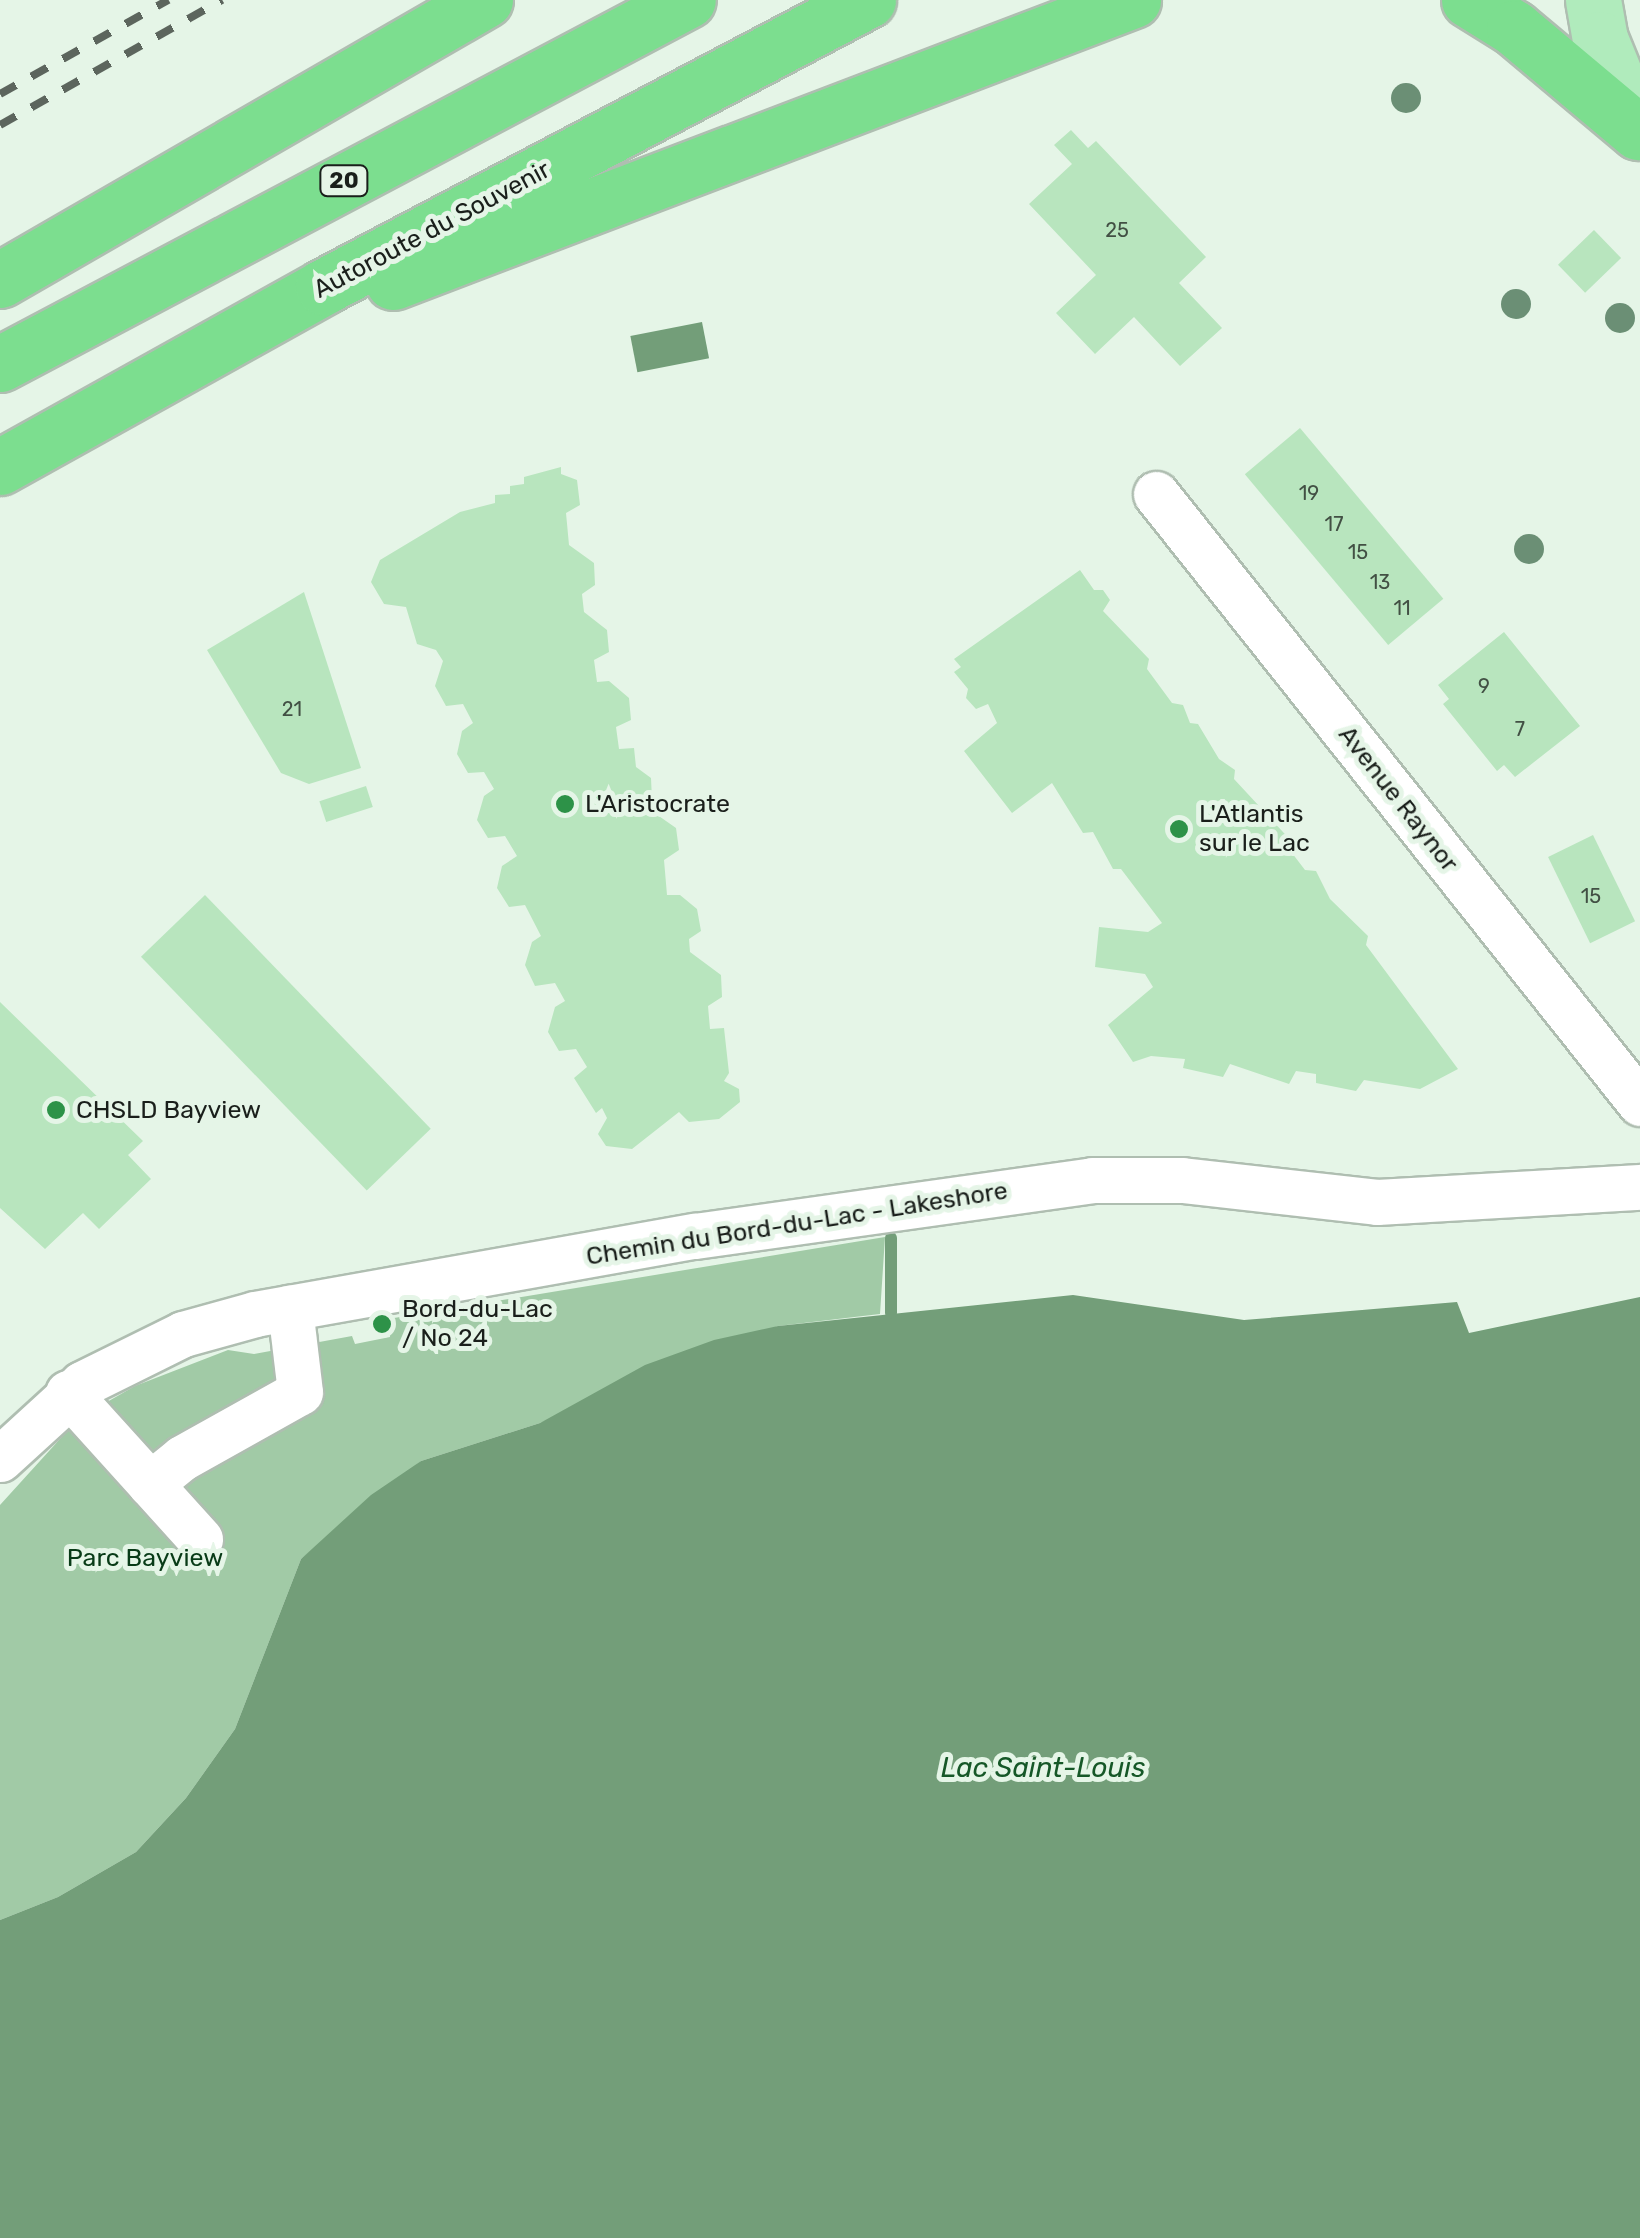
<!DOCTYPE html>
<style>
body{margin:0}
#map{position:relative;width:1640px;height:2238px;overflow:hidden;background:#e5f5e7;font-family:Rubik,sans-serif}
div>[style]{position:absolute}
.green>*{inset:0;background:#a1caa6}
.water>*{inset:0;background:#739e79;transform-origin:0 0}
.stream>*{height:12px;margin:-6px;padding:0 6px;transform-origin:6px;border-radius:6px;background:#739e79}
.building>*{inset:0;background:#b8e5be;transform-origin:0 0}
.roads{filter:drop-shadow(2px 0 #afbeb1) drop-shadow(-2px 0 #afbeb1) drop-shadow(0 2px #afbeb1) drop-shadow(0 -2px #afbeb1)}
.minor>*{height:45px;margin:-22.5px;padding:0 22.5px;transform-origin:22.5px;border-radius:22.5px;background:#fff}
.major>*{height:55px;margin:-27.5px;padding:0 27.5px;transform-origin:27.5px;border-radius:27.5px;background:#b0ebbc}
.highway>*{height:55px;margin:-27.5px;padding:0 27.5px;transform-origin:27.5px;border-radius:27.5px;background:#7cde8f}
.rail>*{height:8px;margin-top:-4px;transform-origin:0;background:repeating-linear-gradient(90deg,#5c655d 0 18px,transparent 0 36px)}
.trees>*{width:30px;height:30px;margin:-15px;border-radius:50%;background:#6b8f75}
.dots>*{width:28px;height:28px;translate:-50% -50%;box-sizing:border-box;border:5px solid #e5f5e7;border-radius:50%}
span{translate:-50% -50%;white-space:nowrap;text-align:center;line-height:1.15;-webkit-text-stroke:10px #e5f5e7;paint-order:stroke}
.number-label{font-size:20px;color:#425044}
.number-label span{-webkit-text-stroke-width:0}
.shield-label span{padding:2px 8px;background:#e5f5e7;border:2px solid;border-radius:8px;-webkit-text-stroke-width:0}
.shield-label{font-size:22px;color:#1a1f1b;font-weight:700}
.street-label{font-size:25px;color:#1a1f1b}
.poi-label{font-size:25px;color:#1a1f1b}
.left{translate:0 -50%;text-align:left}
.park-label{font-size:25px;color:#083b17}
.water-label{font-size:28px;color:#165828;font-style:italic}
</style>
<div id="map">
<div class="green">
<i style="clip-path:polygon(885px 1237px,880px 1314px,778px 1326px,540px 1423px,421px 1461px,301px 1559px,235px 1729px,186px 1798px,136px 1852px,58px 1897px,0 1920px,0 1505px,79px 1418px,135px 1386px,228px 1350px,254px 1354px,352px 1336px,355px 1344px,390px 1337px,388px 1319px)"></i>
</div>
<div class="water">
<i style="left:702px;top:322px;width:37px;height:73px;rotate:79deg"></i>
<i style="clip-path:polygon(1073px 1295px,1244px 1320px,1457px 1302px,1469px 1333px,1640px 1297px,1640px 2238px,0 2238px,0 1920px,58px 1897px,136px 1852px,186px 1798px,235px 1729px,301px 1559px,371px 1495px,421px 1461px,540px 1423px,645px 1365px,714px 1340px,778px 1326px)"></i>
</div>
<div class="stream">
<i style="left:891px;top:1313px;width:75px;rotate:-90deg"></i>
</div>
<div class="building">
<i style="clip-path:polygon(1071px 130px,1088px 148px,1096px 141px,1206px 257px,1179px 283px,1222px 328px,1180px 366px,1134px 317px,1095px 354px,1056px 313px,1096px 275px,1029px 204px,1072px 164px,1054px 145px)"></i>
<i style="left:1594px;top:230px;width:39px;height:50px;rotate:46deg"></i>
<i style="left:1300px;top:428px;width:223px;height:72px;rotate:50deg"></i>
<i style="clip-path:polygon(561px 467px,561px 474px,577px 480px,580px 505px,566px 513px,569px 545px,594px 563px,595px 585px,582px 594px,584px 612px,607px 630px,609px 652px,594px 660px,597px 682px,609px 681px,629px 698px,631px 720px,616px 727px,619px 749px,634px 748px,636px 767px,651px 778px,652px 800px,642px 815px,656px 814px,676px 828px,679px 850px,664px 860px,667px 895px,680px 895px,697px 909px,701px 931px,689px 939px,690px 952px,721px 975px,722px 997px,708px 1006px,710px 1029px,724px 1028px,729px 1073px,724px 1081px,739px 1089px,740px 1102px,719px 1119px,689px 1122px,679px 1112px,632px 1149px,606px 1146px,598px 1134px,607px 1118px,602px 1108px,596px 1113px,574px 1078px,587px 1067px,576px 1049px,559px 1051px,548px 1032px,555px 1007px,565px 1001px,555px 983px,535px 986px,525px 965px,532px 942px,541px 936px,525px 905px,509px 907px,497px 888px,502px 866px,517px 856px,505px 836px,488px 838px,477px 820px,484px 796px,494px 789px,484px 772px,468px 773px,457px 754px,462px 731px,473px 723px,463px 704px,446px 706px,435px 686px,443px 661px,436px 650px,417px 644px,406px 607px,384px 604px,371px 582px,380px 560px,460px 512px,495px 503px,495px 495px,510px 494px,510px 486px,524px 484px,524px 477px)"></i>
<i style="clip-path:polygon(1080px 570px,1094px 590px,1103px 590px,1110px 600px,1103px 611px,1149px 659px,1147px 669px,1172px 703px,1183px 705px,1190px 723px,1198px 724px,1219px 759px,1235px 770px,1234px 779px,1295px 845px,1292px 853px,1305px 870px,1316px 871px,1330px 899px,1368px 936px,1366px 945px,1458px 1069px,1420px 1089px,1364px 1080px,1356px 1091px,1316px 1083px,1316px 1074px,1296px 1071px,1289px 1084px,1230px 1064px,1223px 1077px,1183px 1068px,1185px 1059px,1151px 1056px,1133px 1062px,1108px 1025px,1153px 987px,1145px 974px,1095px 967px,1099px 927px,1148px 932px,1162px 923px,1121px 869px,1113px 869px,1093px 832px,1083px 833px,1052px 783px,1012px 813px,964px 751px,997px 723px,988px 704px,976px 709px,966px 698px,968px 689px,954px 672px,961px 667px,954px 659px)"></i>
<i style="clip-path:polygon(304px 592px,361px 768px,309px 784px,281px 773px,207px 650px)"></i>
<i style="clip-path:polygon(1504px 632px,1580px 726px,1515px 777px,1504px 765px,1497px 771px,1443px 704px,1449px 699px,1438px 685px)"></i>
<i style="left:366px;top:786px;width:22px;height:49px;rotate:72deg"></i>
<i style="left:1593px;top:835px;width:96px;height:50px;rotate:64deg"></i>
<i style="left:205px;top:895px;width:325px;height:89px;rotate:46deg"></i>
<i style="clip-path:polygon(0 1002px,143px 1141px,128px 1155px,151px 1179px,99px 1229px,83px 1213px,45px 1249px,0 1208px)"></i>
</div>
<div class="roads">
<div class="minor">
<i style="left:1156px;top:494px;width:778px;rotate:51.52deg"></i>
<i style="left:68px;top:1393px;width:197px;rotate:47.9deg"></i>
<i style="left:0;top:1459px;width:111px;rotate:-42.4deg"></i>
<i style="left:82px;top:1384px;width:113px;rotate:-26.3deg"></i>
<i style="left:183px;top:1334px;width:75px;rotate:-15.5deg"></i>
<i style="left:255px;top:1314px;width:447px;rotate:-10.1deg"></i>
<i style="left:695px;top:1236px;width:401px;rotate:-8deg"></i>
<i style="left:1092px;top:1180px;width:90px"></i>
<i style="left:1182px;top:1180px;width:196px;rotate:6.4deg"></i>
<i style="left:1377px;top:1202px;width:263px;rotate:-3.3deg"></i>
<i style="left:150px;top:1484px;width:41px;rotate:-39.1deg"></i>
<i style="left:182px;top:1458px;width:135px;rotate:-29.2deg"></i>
<i style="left:300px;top:1392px;width:85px;rotate:-96.8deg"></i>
</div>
<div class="major">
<i style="left:1593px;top:0;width:40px;rotate:80deg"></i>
<i style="left:1600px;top:39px;width:100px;rotate:67.8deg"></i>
</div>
<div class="highway">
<i style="left:1469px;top:0;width:53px;rotate:31.9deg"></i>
<i style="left:1514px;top:28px;width:162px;rotate:40deg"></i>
<i style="left:0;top:280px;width:560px;rotate:-30deg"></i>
<i style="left:393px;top:282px;width:792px;rotate:-20.86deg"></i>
<i style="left:0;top:364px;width:778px;rotate:-27.88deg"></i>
<i style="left:0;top:467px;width:370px;rotate:-29.1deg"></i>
<i style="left:323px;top:287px;width:616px;rotate:-27.77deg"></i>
</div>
</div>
<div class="rail">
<i style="left:0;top:94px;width:193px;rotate:-29.2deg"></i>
<i style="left:0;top:125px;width:255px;rotate:-29.4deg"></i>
</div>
<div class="trees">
<i style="left:1406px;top:98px"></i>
<i style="left:1516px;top:304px"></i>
<i style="left:1620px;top:318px"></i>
<i style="left:1529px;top:549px"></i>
</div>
<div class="dots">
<i style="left:565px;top:804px;background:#2d9248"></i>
<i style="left:1179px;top:829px;background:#2d9248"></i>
<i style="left:56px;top:1110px;background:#2d9248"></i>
<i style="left:382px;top:1324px;background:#2d9248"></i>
</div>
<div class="number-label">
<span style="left:1117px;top:230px">25</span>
<span style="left:1309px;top:493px">19</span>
<span style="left:1334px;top:524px">17</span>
<span style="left:1358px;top:552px">15</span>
<span style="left:1380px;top:582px">13</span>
<span style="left:1402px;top:608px">11</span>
<span style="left:1484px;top:686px">9</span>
<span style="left:292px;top:709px">21</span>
<span style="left:1520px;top:729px">7</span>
<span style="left:1591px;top:896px">15</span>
</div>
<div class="shield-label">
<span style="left:344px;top:181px">20</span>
</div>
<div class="street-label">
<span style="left:432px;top:230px;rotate:-28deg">Autoroute du Souvenir</span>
<span style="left:1398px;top:799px;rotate:52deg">Avenue Raynor</span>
<span style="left:797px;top:1224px;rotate:-9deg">Chemin du Bord-du-Lac - Lakeshore</span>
</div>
<div class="poi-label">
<span class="left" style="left:585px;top:804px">L'Aristocrate</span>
<span class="left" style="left:1199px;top:829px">L'Atlantis<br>sur le Lac</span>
<span class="left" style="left:76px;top:1110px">CHSLD Bayview</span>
<span class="left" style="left:402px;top:1324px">Bord-du-Lac<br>/ No 24</span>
</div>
<div class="park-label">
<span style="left:145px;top:1558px">Parc Bayview</span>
</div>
<div class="water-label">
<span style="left:1043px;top:1768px">Lac Saint-Louis</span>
</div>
</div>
